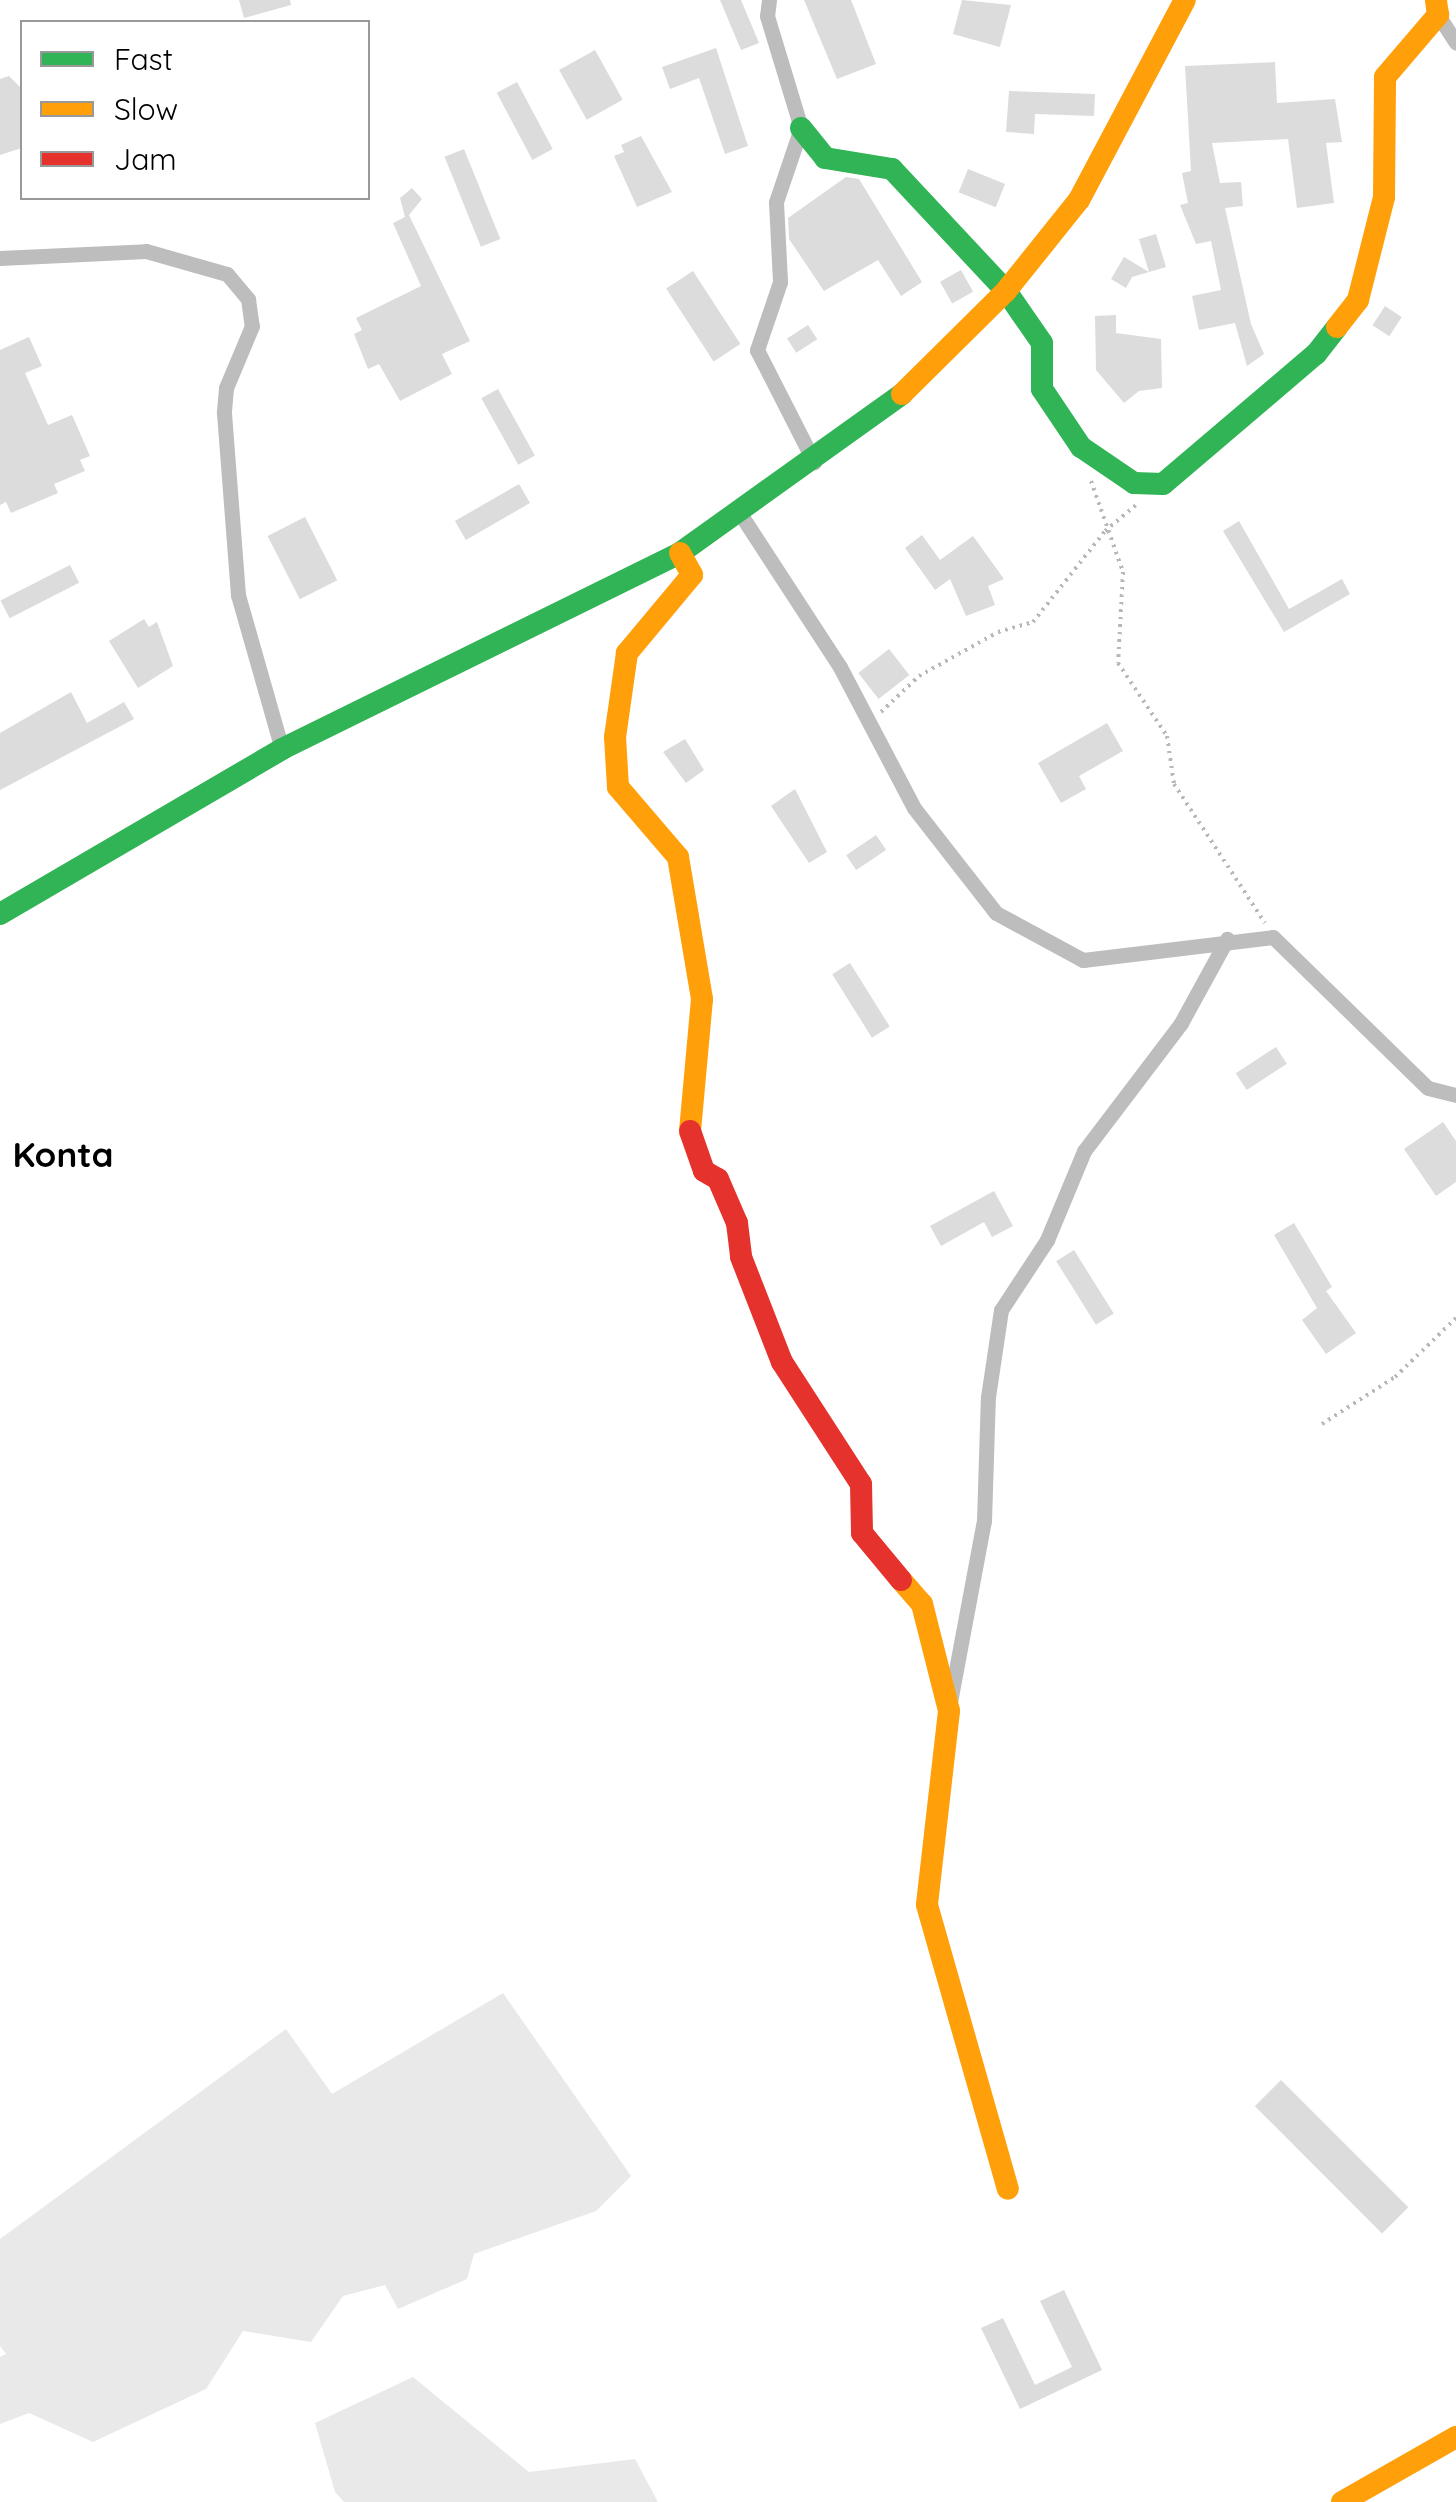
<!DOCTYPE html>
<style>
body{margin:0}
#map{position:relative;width:1456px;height:2502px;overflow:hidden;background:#fff;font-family:Quicksand,sans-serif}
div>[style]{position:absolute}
.green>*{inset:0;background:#e9e9e9}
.building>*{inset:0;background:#dcdcdc;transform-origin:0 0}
.path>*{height:4px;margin-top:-2px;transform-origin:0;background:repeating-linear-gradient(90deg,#b8b8b8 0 2.5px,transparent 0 7.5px)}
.street>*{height:15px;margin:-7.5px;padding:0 7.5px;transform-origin:7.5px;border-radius:7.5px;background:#bdbdbd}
.fast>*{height:22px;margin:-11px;padding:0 11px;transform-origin:11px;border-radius:11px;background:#30b455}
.slow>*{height:22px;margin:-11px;padding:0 11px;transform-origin:11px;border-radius:11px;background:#ff9f0a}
.jam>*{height:22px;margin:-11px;padding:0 11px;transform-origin:11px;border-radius:11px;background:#e5322d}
span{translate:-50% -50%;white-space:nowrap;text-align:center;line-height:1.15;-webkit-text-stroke:9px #fff;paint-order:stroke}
.district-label{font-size:35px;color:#000;font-weight:700}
.legend{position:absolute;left:20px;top:20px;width:350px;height:180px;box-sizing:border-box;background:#fff;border:2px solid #999;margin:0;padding:12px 18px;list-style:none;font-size:30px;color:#000}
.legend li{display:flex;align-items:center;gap:20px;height:50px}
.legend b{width:50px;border:2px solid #999}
</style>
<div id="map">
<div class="green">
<i style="clip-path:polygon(503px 1993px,631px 2176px,596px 2211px,474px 2254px,467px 2279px,398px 2309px,385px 2285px,343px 2296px,311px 2342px,243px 2331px,206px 2389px,93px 2442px,29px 2413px,0 2424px,0 2357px,6px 2354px,0 2346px,0 2239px,286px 2029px,332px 2094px)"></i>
<i style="clip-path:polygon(413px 2377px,529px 2472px,635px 2459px,658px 2502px,344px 2502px,335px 2492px,315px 2423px)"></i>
</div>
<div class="building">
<i style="clip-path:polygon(239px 0,290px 0,291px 5px,244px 18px)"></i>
<i style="clip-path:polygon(720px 0,741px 0,759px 43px,741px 50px)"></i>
<i style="clip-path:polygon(804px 0,851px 0,876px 64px,837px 79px)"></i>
<i style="clip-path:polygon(962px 0,1011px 5px,1000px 47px,953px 34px)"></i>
<i style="clip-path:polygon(716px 48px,748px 146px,725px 154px,699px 78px,670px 89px,662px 67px)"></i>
<i style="left:595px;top:50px;width:57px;height:41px;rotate:61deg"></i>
<i style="clip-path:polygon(1275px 62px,1277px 103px,1335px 99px,1342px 142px,1326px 143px,1334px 203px,1297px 208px,1288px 139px,1212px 143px,1220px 183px,1241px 182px,1243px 206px,1225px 208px,1251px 324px,1264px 354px,1247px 366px,1235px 323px,1199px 330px,1192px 296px,1221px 290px,1211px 241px,1196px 244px,1180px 205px,1188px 203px,1182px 173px,1191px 171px,1185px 66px)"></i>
<i style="clip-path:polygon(9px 76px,22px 89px,22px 148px,0 155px,0 79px)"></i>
<i style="left:517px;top:82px;width:76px;height:23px;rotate:62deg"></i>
<i style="clip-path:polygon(1009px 91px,1095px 94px,1094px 116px,1035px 114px,1034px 134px,1006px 132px)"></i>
<i style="clip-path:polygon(641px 136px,672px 192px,637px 207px,614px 156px,624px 152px,621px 145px)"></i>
<i style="left:464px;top:149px;width:97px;height:21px;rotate:68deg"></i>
<i style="left:968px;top:169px;width:40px;height:25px;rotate:22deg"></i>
<i style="clip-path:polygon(846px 177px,859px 179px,922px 282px,901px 296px,878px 260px,824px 291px,789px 239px,788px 218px)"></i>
<i style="clip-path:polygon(412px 188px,422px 199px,409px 215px,470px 341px,442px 354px,452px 374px,400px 401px,379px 364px,368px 369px,354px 334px,362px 330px,356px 318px,421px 286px,393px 223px,405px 217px,400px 198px)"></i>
<i style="clip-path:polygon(1156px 234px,1166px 267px,1132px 277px,1126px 288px,1111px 279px,1124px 257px,1149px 272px,1139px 239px)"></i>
<i style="left:961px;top:270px;width:25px;height:24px;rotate:61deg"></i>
<i style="left:693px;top:271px;width:87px;height:32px;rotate:57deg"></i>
<i style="left:1385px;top:306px;width:20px;height:23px;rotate:33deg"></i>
<i style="clip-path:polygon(1116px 315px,1116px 333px,1161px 339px,1162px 388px,1139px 391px,1124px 403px,1096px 370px,1095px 316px)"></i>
<i style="left:808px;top:325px;width:17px;height:25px;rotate:57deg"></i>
<i style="clip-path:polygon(29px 337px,42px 366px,25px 373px,48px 425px,72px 415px,90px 456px,80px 460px,85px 471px,54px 484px,58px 493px,11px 513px,6px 502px,0 505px,0 350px)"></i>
<i style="left:498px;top:389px;width:76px;height:19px;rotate:61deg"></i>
<i style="left:519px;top:484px;width:22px;height:74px;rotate:60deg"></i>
<i style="left:305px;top:517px;width:71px;height:42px;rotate:63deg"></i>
<i style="clip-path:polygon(1239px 521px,1289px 609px,1342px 579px,1350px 594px,1284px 632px,1223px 531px)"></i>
<i style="clip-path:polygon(922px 535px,940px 560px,973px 536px,1004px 579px,988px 586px,995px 605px,966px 616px,950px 579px,935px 590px,905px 548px)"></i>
<i style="left:70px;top:565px;width:20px;height:78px;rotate:63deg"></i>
<i style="clip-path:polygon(144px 619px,149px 627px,157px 622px,173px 666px,138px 688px,109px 641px)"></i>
<i style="left:889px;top:649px;width:33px;height:39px;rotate:52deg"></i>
<i style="clip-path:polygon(71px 692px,87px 723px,124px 702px,134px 719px,0 790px,0 733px)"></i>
<i style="clip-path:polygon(1107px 723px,1123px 751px,1079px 776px,1086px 789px,1061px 803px,1038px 763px)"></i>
<i style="clip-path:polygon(685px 739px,704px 770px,686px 783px,663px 752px)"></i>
<i style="clip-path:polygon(795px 789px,827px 852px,809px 863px,771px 806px)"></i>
<i style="left:876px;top:835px;width:18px;height:36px;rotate:56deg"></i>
<i style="left:850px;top:963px;width:75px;height:21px;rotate:58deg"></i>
<i style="left:1276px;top:1047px;width:20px;height:48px;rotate:57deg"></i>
<i style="clip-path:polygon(1443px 1122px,1456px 1141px,1456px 1182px,1436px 1196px,1404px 1149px)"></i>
<i style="clip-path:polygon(994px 1191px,1013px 1226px,992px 1237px,984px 1222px,941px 1246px,930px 1226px)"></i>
<i style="clip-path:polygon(1294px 1223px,1332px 1287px,1326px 1291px,1356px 1333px,1326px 1354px,1302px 1320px,1317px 1308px,1274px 1235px)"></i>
<i style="left:1074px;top:1250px;width:75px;height:21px;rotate:58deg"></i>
<i style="left:1281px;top:2080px;width:180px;height:37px;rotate:45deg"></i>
<i style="clip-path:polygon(1064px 2290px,1102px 2370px,1020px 2409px,981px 2328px,1003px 2318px,1035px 2385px,1072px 2367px,1040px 2301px)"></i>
</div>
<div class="path">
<i style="left:1091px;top:481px;width:96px;rotate:70.6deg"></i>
<i style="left:1123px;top:572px;width:91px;rotate:93.1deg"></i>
<i style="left:1118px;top:663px;width:88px;rotate:56.1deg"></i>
<i style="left:1167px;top:736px;width:49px;rotate:81.7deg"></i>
<i style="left:1174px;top:784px;width:166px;rotate:56.8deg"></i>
<i style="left:881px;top:712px;width:52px;rotate:-43.5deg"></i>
<i style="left:919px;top:676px;width:90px;rotate:-29.1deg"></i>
<i style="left:998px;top:632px;width:36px;rotate:-16deg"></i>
<i style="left:1033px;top:622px;width:116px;rotate:-51.6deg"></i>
<i style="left:1105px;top:531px;width:40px;rotate:-40deg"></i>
<i style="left:1322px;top:1424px;width:87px;rotate:-32.8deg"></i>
<i style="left:1395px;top:1377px;width:85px;rotate:-44deg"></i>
</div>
<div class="street">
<i style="left:769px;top:0;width:16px;rotate:97deg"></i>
<i style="left:767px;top:16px;width:117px;rotate:73.1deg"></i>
<i style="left:801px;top:128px;width:78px;rotate:108.7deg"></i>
<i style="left:776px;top:202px;width:80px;rotate:87.1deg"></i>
<i style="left:780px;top:282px;width:72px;rotate:108.7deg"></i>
<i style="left:757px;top:350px;width:126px;rotate:63deg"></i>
<i style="left:1438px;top:15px;width:33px;rotate:57deg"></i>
<i style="left:0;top:258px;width:146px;rotate:-2.7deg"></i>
<i style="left:146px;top:251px;width:84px;rotate:15.9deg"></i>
<i style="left:227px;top:274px;width:33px;rotate:50deg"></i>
<i style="left:248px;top:299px;width:27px;rotate:82deg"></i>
<i style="left:252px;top:326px;width:67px;rotate:112.8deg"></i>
<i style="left:226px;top:388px;width:25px;rotate:95deg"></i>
<i style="left:224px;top:413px;width:183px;rotate:85.6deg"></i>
<i style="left:238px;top:595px;width:160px;rotate:74.1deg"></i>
<i style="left:739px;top:512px;width:185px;rotate:56.9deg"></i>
<i style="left:840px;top:667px;width:159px;rotate:62.3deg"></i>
<i style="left:914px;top:808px;width:133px;rotate:52deg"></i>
<i style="left:996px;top:913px;width:99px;rotate:28.4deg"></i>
<i style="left:1083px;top:960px;width:191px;rotate:-6.9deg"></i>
<i style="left:1273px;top:937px;width:216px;rotate:44.3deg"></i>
<i style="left:1428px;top:1088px;width:29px;rotate:14deg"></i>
<i style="left:950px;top:1702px;width:184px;rotate:-79.4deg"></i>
<i style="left:984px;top:1521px;width:124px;rotate:-88.2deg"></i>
<i style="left:988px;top:1397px;width:88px;rotate:-81.5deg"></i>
<i style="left:1001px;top:1310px;width:84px;rotate:-56.7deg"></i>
<i style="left:1047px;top:1240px;width:96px;rotate:-67.4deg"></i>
<i style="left:1084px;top:1151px;width:161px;rotate:-52.8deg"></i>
<i style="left:1181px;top:1023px;width:96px;rotate:-61.3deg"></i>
</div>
<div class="fast">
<i style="left:801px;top:128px;width:38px;rotate:51deg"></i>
<i style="left:825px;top:158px;width:68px;rotate:9.3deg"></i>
<i style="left:892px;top:169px;width:167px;rotate:46.9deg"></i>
<i style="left:1006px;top:291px;width:63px;rotate:55.3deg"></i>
<i style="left:1042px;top:343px;width:46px;rotate:90deg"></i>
<i style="left:1042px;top:389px;width:70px;rotate:56.1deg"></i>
<i style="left:1081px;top:447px;width:64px;rotate:34.2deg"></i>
<i style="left:1134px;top:483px;width:29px;rotate:2deg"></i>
<i style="left:1163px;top:484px;width:201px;rotate:-40.4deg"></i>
<i style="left:1316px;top:354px;width:34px;rotate:-52deg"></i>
<i style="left:0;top:914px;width:327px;rotate:-30.3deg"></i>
<i style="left:282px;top:749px;width:444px;rotate:-26.2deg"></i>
<i style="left:680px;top:553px;width:273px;rotate:-35.6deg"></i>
</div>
<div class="slow">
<i style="left:1337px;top:327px;width:34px;rotate:-52deg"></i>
<i style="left:1358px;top:300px;width:106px;rotate:-75.8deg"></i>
<i style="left:1384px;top:197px;width:120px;rotate:-89.5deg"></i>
<i style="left:1385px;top:77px;width:82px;rotate:-49.5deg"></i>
<i style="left:1438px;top:15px;width:15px;rotate:-98deg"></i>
<i style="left:902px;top:394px;width:146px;rotate:-44.7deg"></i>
<i style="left:1006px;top:291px;width:117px;rotate:-51.3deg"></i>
<i style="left:1079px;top:200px;width:226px;rotate:-62.1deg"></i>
<i style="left:680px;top:553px;width:25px;rotate:61deg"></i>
<i style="left:692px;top:575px;width:102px;rotate:129.8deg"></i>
<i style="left:627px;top:653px;width:85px;rotate:98.1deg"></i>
<i style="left:615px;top:737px;width:50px;rotate:86.6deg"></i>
<i style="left:618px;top:787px;width:92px;rotate:49.4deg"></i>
<i style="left:678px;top:857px;width:144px;rotate:80.4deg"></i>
<i style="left:702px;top:999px;width:133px;rotate:95.2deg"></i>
<i style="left:901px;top:1580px;width:32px;rotate:49deg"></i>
<i style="left:922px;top:1604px;width:110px;rotate:75.8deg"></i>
<i style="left:949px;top:1711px;width:195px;rotate:96.5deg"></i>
<i style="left:927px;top:1905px;width:295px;rotate:74.1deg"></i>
<i style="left:1342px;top:2502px;width:131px;rotate:-29.7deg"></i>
</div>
<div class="jam">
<i style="left:690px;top:1131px;width:42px;rotate:70.7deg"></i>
<i style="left:704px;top:1171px;width:16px;rotate:30deg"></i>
<i style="left:718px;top:1179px;width:48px;rotate:66.6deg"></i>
<i style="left:737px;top:1223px;width:34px;rotate:83deg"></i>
<i style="left:741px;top:1257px;width:113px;rotate:68.7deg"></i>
<i style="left:782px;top:1362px;width:145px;rotate:57.1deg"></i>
<i style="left:861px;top:1484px;width:49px;rotate:88.8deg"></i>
<i style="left:862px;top:1533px;width:61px;rotate:50.3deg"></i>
</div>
<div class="district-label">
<span style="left:63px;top:1154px">Konta</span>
</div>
<ul class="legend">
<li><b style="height:12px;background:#30b455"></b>Fast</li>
<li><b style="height:12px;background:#ff9f0a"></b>Slow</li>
<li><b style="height:12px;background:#e5322d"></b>Jam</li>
</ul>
</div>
